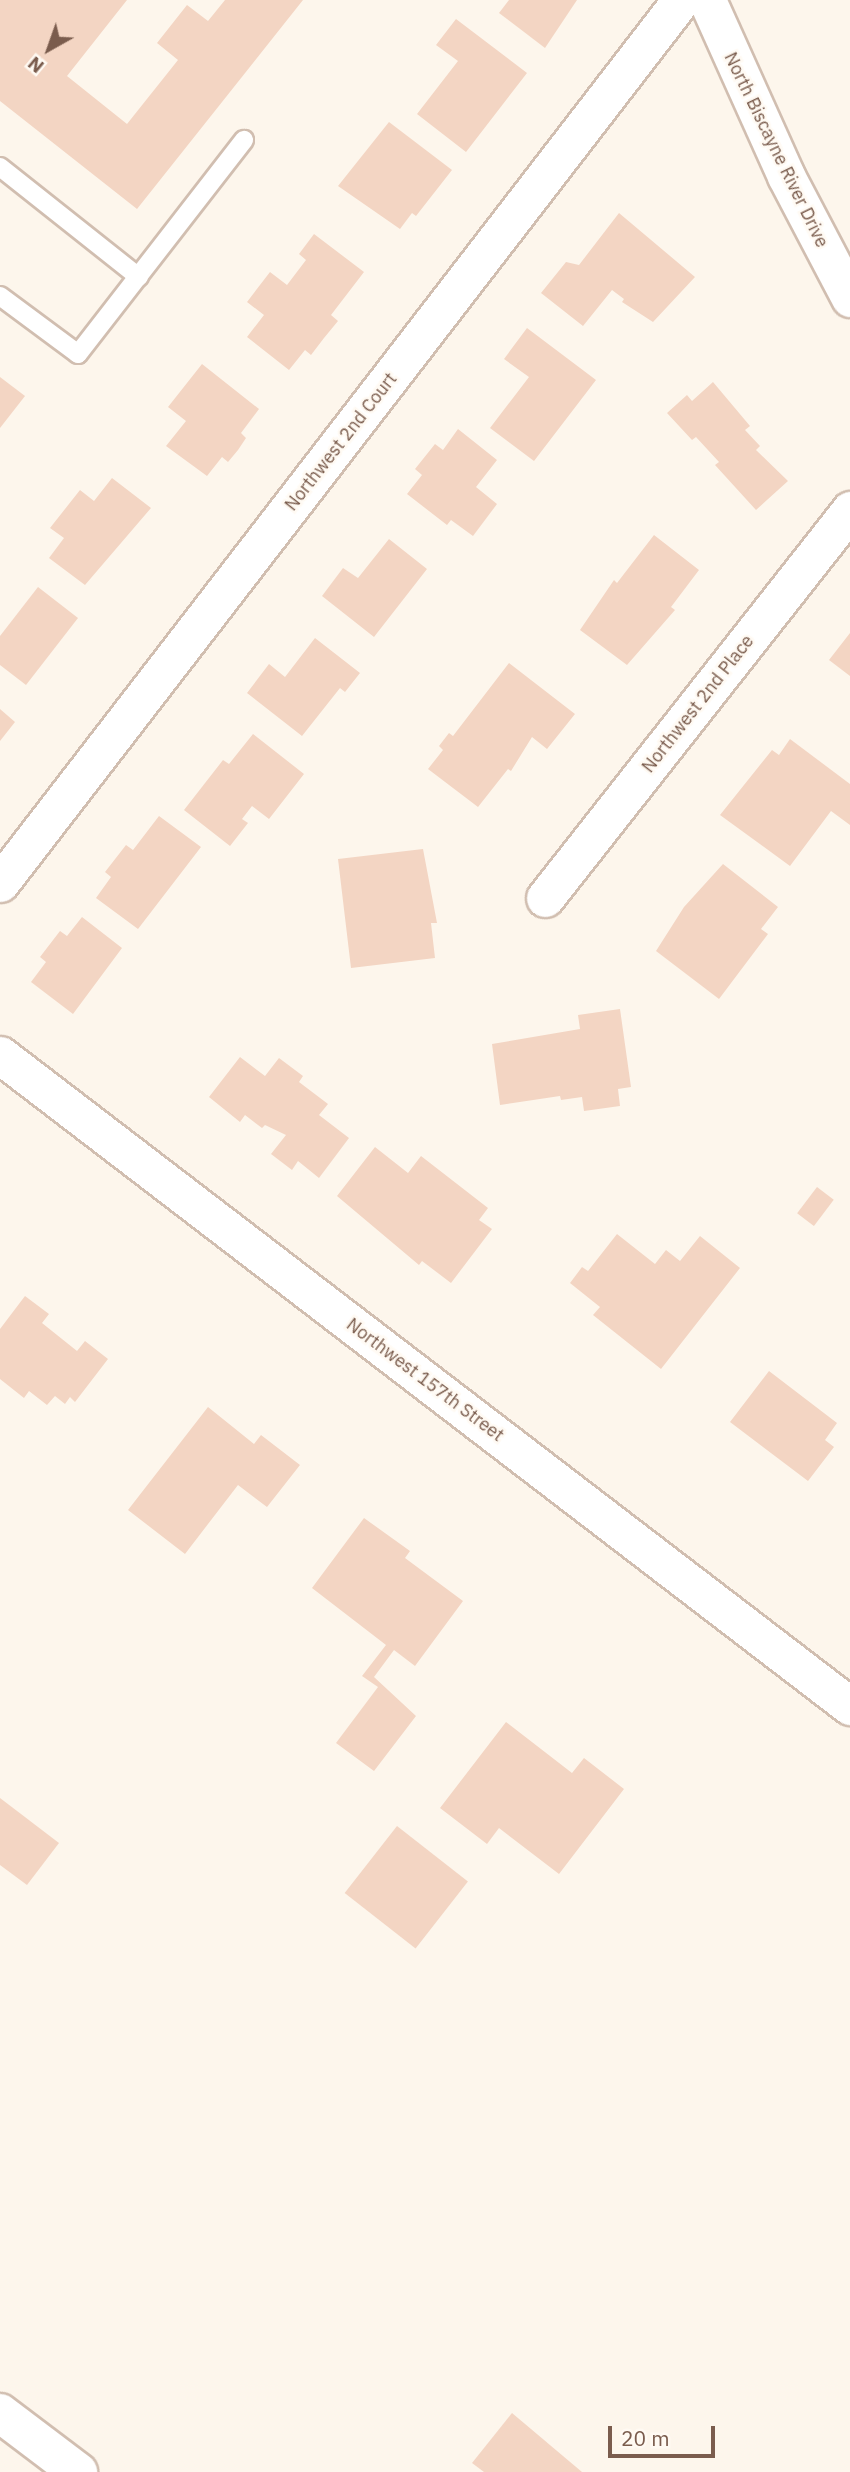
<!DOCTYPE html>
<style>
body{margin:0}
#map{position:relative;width:850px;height:2472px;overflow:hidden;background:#fdf6ec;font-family:"IBM Plex Sans",sans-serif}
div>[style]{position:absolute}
.building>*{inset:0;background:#f3d5c3;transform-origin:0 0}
.roads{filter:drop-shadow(2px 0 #d1beb0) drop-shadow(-2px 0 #d1beb0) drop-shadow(0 2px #d1beb0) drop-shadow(0 -2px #d1beb0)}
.lane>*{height:18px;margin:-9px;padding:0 9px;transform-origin:9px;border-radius:9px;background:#fff}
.street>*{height:37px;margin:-18.5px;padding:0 18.5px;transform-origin:18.5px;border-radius:18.5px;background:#fff}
.secondary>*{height:38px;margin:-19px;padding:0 19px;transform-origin:19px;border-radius:19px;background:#fff}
span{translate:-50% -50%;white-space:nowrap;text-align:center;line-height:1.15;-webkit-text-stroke:5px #fffaf3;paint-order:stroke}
.street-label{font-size:18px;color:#7a5c4d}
.north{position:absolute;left:14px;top:14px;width:70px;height:70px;-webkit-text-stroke:5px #fffaf3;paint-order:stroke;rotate:220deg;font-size:19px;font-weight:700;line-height:28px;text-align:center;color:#7a5c4d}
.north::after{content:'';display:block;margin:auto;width:24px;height:32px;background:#7a5c4d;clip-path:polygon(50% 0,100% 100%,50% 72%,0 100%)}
.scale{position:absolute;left:608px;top:2426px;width:107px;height:32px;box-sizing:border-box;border:4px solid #7a5c4d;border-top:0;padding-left:9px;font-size:21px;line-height:24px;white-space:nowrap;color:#7a5c4d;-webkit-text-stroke:5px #fffaf3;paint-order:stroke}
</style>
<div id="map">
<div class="building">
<i style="clip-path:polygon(0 0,127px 0,67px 76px,127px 124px,178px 60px,157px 43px,187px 5px,208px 21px,225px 0,303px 0,137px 209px,0 101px)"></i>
<i style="clip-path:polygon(509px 0,577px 0,545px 48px,499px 13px)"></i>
<i style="clip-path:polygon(456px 19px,527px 73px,466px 152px,417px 114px,458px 61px,436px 45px)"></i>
<i style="clip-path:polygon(389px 122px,452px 170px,416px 216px,412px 213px,400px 229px,338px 186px)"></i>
<i style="clip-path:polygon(619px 213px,695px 277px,653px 322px,622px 302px,624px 299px,612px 290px,583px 326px,541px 293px,566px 262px,579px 265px)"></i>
<i style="clip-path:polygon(314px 234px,364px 272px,331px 315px,338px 321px,324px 338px,311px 355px,305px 350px,289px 370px,247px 337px,264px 315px,247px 302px,270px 272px,287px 285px,306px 260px,299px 254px)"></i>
<i style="clip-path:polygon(527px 328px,596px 380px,534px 461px,490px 428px,529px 377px,504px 359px)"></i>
<i style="clip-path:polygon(202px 364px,259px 409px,241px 433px,246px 438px,238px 450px,228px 462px,222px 457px,207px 476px,166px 446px,186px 421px,168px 407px)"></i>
<i style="clip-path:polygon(0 377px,25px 396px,0 428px)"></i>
<i style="clip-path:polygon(713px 382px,750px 426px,745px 430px,760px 446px,756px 450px,788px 481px,756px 510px,715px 465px,719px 462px,696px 437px,692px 440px,667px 413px,687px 395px,692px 401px)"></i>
<i style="clip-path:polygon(458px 429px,497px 460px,476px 487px,497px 504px,473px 536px,451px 520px,447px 525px,407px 494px,422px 475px,415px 469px,435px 444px,443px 450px)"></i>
<i style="clip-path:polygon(112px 478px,151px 508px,85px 585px,49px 558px,64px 538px,50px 528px,80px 490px,94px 501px)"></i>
<i style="clip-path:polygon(654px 535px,699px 570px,671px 607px,675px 610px,627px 665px,580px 630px,614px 580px,617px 583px)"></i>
<i style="clip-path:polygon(389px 539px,427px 569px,374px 637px,322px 596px,343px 568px,358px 578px)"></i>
<i style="clip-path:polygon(38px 587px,78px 618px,26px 685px,0 665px,0 636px)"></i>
<i style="clip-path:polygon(850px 633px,850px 683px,850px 676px,829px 660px)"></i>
<i style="clip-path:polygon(315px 638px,360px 673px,345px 692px,340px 688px,302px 736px,247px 693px,269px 664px,285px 677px)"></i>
<i style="clip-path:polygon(509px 663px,575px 714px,547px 749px,532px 737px,511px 771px,508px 769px,478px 807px,428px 769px,443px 750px,439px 746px,449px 733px,453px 736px)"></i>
<i style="clip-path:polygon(0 709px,15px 722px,0 741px)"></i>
<i style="clip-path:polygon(253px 734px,304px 774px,269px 819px,252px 806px,242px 819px,248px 823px,230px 846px,184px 810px,223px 760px,229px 764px)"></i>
<i style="clip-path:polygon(790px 739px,850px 784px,850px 825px,831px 811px,790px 866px,720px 815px,772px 750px,779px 755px)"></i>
<i style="clip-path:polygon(159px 816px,201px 847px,138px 929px,96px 898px,111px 877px,105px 872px,126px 845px,133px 850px)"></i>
<i style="clip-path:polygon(423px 849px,437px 923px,431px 923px,435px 958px,351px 968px,338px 859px)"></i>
<i style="clip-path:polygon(723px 864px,778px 907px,761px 929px,768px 934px,719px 999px,656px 951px,684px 907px)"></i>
<i style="clip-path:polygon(82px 917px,122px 948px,73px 1014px,31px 982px,46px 962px,40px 957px,60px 931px,67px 936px)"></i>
<i style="clip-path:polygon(620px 1009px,631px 1087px,618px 1089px,620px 1106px,584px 1111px,582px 1097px,561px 1100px,560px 1096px,500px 1105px,492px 1044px,580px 1029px,578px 1015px)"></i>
<i style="clip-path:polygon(240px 1057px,265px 1076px,279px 1058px,303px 1076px,299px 1082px,328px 1104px,319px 1115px,349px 1138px,319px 1178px,298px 1161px,292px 1170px,271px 1154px,286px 1135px,265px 1125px,262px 1128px,245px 1115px,240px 1122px,209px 1097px)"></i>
<i style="clip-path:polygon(375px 1147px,408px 1173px,421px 1156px,488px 1208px,479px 1220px,492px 1229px,451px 1283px,422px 1261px,419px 1265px,337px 1196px)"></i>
<i style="left:817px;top:1187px;width:21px;height:33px;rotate:37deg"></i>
<i style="clip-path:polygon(617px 1234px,655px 1264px,666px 1250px,680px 1261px,700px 1236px,740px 1268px,661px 1369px,593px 1315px,600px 1307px,570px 1283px,582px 1267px,588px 1271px)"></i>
<i style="clip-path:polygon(25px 1296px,49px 1314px,42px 1323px,77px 1351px,85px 1341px,108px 1359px,75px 1402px,70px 1397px,65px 1404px,55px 1396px,47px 1405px,29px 1391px,24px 1398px,0 1379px,0 1329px)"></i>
<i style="clip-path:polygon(769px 1371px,837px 1423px,825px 1440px,834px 1447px,808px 1481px,730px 1422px)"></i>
<i style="clip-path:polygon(208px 1407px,254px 1444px,261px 1435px,300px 1465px,267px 1507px,238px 1485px,185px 1554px,128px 1510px)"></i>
<i style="clip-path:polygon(364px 1518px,410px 1551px,405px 1558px,463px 1601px,415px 1666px,394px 1650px,374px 1677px,416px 1716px,374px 1771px,336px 1743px,378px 1687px,362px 1676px,386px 1645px,312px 1588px)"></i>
<i style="clip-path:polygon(506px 1722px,572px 1773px,584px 1758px,624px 1789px,559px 1874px,499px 1828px,487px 1844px,440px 1808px)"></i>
<i style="clip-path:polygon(0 1798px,59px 1843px,27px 1885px,0 1865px)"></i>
<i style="left:397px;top:1826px;width:90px;height:85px;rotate:38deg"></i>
<i style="clip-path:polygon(512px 2413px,582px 2472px,484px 2472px,472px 2463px)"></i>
</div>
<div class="roads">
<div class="lane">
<i style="left:0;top:167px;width:177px;rotate:38.4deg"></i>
<i style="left:0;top:296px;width:97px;rotate:36.6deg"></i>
<i style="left:78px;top:354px;width:271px;rotate:-52.2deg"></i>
</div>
<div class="street">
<i style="left:707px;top:0;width:193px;rotate:65.8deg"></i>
<i style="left:786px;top:176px;width:138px;rotate:62.3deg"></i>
<i style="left:0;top:883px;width:1115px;rotate:-52.36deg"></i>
<i style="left:545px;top:898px;width:494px;rotate:-51.8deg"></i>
<i style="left:0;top:1055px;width:1071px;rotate:37.45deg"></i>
</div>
<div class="secondary">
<i style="left:0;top:2413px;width:98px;rotate:37.1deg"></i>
</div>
</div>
<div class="street-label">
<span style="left:776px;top:150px;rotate:64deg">North Biscayne River Drive</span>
<span style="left:341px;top:442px;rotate:-52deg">Northwest 2nd Court</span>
<span style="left:698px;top:704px;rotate:-52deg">Northwest 2nd Place</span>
<span style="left:425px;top:1380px;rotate:37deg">Northwest 157th Street</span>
</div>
<div class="north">N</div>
<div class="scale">20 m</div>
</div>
